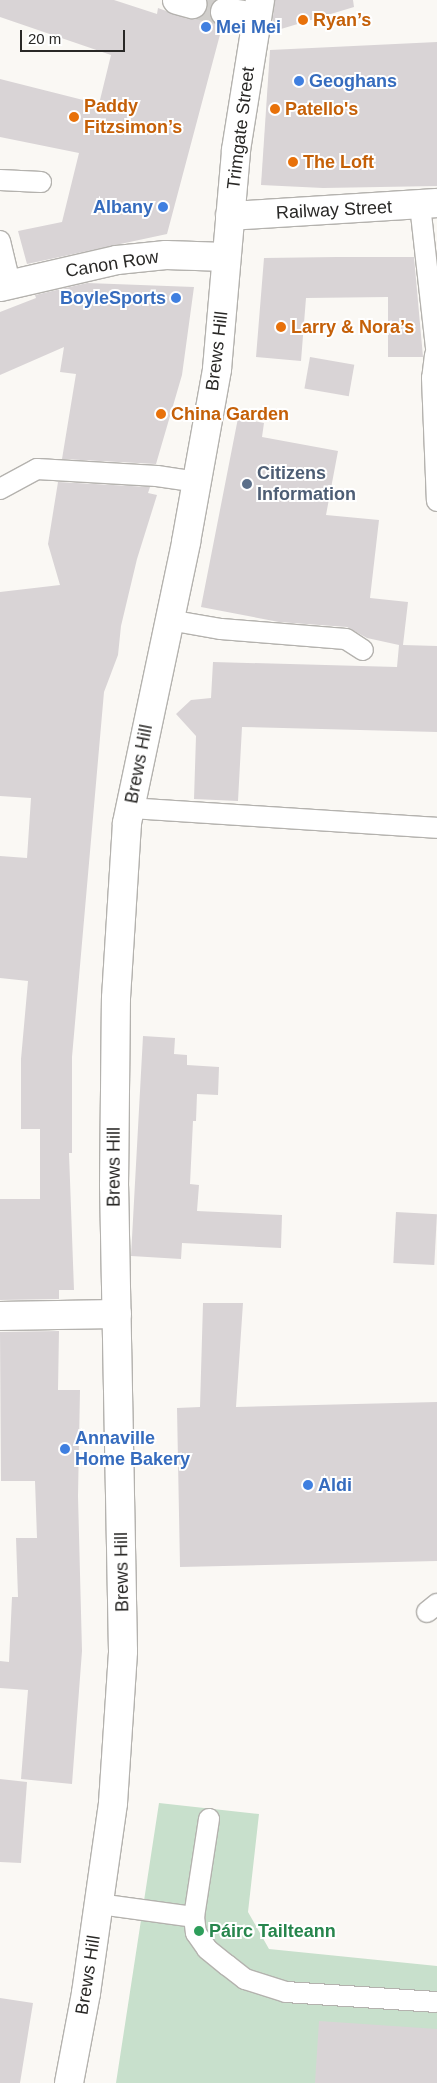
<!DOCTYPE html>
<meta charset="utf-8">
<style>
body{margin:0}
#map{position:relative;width:437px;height:2083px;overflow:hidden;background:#faf8f4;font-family:Arial,sans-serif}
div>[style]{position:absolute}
.green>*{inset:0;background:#c8e0cc}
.building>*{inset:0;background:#d9d4d6;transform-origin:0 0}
.street-tunnel>*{height:28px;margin-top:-14px;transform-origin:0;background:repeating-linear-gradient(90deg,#d0cecb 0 28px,transparent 0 42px)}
.roads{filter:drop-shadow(1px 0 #b4b2ae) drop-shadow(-1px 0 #b4b2ae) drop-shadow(0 1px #b4b2ae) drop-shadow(0 -1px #b4b2ae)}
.lane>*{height:20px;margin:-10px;padding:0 10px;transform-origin:10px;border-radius:10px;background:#fff}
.street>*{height:28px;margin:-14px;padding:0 14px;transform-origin:14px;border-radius:14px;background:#fff}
.secondary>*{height:28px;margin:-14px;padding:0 14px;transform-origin:14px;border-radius:14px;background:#fff}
.dots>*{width:14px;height:14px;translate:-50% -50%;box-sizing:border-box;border:2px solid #fff;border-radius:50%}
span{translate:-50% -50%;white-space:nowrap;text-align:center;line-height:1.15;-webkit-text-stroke:4px #fff;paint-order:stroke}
.food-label{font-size:18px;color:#c56008;font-weight:700}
.left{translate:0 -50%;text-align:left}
.shop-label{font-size:18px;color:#366cbe;font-weight:700}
.right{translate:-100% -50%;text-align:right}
.street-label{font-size:18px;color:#292826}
.service-label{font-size:18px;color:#4e5e75;font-weight:700}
.leisure-label{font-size:18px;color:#27864d;font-weight:700}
.scale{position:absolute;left:20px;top:30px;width:105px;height:22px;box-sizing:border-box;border:2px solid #292826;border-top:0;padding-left:6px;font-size:15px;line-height:18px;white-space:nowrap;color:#292826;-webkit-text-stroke:4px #fff;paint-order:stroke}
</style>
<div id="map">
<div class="green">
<i style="clip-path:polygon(159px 1803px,259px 1814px,248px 1912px,269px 1949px,437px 1966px,437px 2083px,116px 2083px)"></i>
</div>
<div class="building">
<i style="clip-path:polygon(0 0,114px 0,157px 14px,158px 8px,188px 19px,203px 15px,207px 0,216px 0,210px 9px,210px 17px,222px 27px,167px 234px,27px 264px,18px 231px,62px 222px,79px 153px,0 137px,0 79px,99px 104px,111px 55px,0 17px)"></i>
<i style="clip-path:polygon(275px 0,353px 0,354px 7px,271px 32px)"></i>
<i style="clip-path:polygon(437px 42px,437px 186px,323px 188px,261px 185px,270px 50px)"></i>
<i style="clip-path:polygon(337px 257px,414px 257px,423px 357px,388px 357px,388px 297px,306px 298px,301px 361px,256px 357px,264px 258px)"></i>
<i style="clip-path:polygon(87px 283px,194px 287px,182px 375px,156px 464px,62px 459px,76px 374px,60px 372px,64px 347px,0 375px,0 312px,36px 298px,35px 295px)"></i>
<i style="left:310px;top:357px;width:45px;height:32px;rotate:10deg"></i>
<i style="clip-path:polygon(238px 418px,264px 423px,262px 437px,338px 451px,326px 515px,379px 520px,370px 598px,408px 602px,403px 645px,437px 646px,437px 732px,242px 727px,238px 801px,194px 799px,196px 736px,176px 714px,191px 700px,211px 698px,213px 662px,397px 667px,399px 645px,367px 638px,347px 627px,279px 622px,201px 607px)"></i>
<i style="clip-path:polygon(58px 482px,150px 487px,148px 493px,157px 495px,137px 559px,121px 626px,118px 655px,104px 692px,72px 1057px,72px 1153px,69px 1153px,74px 1290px,59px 1290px,59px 1299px,0 1300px,0 1199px,40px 1199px,40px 1129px,21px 1129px,21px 1059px,28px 981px,0 978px,0 856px,27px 858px,31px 798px,0 796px,0 592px,60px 585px,48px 544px)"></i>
<i style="clip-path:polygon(143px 1036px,175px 1038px,174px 1054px,187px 1055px,187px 1065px,219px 1067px,218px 1095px,197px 1094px,196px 1121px,193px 1121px,190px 1184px,199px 1185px,197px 1211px,282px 1215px,281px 1248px,182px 1243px,181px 1259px,131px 1256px)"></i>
<i style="left:396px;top:1212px;width:41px;height:51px;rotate:3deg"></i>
<i style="clip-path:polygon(203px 1303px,243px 1303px,236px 1407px,437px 1402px,437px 1561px,180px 1567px,177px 1408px,200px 1407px)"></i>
<i style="clip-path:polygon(59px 1331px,58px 1390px,80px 1390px,78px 1496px,82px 1651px,72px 1784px,21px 1779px,28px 1690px,0 1688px,0 1661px,9px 1662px,12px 1597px,18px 1597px,16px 1538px,37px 1538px,35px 1481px,1px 1481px,0 1332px)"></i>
<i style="clip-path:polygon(0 1779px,27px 1782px,21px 1863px,0 1862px)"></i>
<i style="clip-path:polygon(0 1998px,33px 2003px,20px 2083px,0 2083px)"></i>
<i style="clip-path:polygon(319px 2021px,437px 2029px,437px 2083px,315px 2083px)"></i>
</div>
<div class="street-tunnel">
<i style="left:192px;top:4px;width:34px;rotate:14deg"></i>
</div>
<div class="roads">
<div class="lane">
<i style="left:0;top:180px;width:41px;rotate:2.8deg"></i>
<i style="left:420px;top:205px;width:152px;rotate:83.6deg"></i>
<i style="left:0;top:241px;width:43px;rotate:76.6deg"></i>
<i style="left:435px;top:355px;width:23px;rotate:97deg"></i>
<i style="left:432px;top:378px;width:123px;rotate:87.7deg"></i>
<i style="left:0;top:489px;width:42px;rotate:-28.4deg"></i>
<i style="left:37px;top:469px;width:120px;rotate:3.3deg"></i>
<i style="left:157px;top:476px;width:40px;rotate:8.5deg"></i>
<i style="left:169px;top:620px;width:53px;rotate:9.8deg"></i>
<i style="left:221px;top:629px;width:125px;rotate:4.6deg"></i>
<i style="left:346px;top:639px;width:20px;rotate:33deg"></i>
<i style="left:130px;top:808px;width:308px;rotate:3.7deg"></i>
<i style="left:427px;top:1612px;width:13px;rotate:-39deg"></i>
<i style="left:209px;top:1819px;width:99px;rotate:98.7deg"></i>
<i style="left:194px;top:1917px;width:16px;rotate:83deg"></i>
<i style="left:196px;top:1933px;width:19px;rotate:55deg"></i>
<i style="left:207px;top:1949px;width:26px;rotate:39deg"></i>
<i style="left:227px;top:1965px;width:23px;rotate:38deg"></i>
<i style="left:245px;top:1979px;width:43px;rotate:17.6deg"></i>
<i style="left:286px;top:1992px;width:151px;rotate:3.8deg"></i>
<i style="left:99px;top:1904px;width:96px;rotate:7.8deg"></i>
</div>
<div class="street">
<i style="left:177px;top:0;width:16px;rotate:15deg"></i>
<i style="left:225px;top:12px;width:32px;rotate:9deg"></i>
<i style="left:0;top:1316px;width:117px;rotate:-1deg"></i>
</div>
<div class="secondary">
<i style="left:230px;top:216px;width:207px;rotate:-3.6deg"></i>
<i style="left:0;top:287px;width:120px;rotate:-13deg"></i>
<i style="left:117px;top:260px;width:49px;rotate:-5.8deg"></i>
<i style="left:166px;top:255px;width:60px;rotate:1.9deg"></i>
<i style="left:69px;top:2083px;width:92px;rotate:-79.3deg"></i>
<i style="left:86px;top:1993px;width:192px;rotate:-81.9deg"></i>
<i style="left:113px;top:1803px;width:152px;rotate:-86.2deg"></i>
<i style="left:123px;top:1651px;width:465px;rotate:-91.1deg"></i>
<i style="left:114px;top:1186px;width:188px;rotate:-89.4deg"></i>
<i style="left:116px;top:998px;width:175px;rotate:-86.4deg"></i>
<i style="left:127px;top:823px;width:287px;rotate:-78.1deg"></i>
<i style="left:186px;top:542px;width:176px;rotate:-79.8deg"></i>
<i style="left:217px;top:369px;width:220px;rotate:-85deg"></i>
<i style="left:236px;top:150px;width:152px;rotate:-80.9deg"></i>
</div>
</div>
<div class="dots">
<i style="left:303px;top:20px;background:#e8710a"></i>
<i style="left:206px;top:27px;background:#3f7fe0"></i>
<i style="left:299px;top:81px;background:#3f7fe0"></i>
<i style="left:275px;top:109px;background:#e8710a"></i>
<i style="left:74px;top:117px;background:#e8710a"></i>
<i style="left:293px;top:162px;background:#e8710a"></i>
<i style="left:163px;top:207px;background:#3f7fe0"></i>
<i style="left:176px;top:298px;background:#3f7fe0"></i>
<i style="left:281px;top:327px;background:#e8710a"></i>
<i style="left:161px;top:414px;background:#e8710a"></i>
<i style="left:247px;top:484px;background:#5c6f8a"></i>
<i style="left:65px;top:1449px;background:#3f7fe0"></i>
<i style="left:308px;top:1485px;background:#3f7fe0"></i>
<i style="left:199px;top:1931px;background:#2e9e5b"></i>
</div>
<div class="food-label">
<span class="left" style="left:313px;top:20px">Ryan’s</span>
<span class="left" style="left:84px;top:117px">Paddy<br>Fitzsimon’s</span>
<span class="left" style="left:285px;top:109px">Patello's</span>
<span class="left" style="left:303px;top:162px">The Loft</span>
<span class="left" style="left:291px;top:327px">Larry &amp; Nora’s</span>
<span class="left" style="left:171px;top:414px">China Garden</span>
</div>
<div class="shop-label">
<span class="left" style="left:216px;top:27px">Mei Mei</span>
<span class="left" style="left:309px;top:81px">Geoghans</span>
<span class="right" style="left:153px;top:207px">Albany</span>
<span class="right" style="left:166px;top:298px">BoyleSports</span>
<span class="left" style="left:75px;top:1449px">Annaville<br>Home Bakery</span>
<span class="left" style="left:318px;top:1485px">Aldi</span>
</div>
<div class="street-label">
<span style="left:241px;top:128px;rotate:-83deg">Trimgate Street</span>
<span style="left:334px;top:210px;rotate:-3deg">Railway Street</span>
<span style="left:112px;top:264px;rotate:-9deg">Canon Row</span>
<span style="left:217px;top:351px;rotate:-83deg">Brews Hill</span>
<span style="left:139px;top:764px;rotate:-79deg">Brews Hill</span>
<span style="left:114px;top:1167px;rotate:-90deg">Brews Hill</span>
<span style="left:122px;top:1572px;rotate:-91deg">Brews Hill</span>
<span style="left:88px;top:1975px;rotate:-81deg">Brews Hill</span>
</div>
<div class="service-label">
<span class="left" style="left:257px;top:484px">Citizens<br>Information</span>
</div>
<div class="leisure-label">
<span class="left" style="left:209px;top:1931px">Páirc Tailteann</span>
</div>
<div class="scale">20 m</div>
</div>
